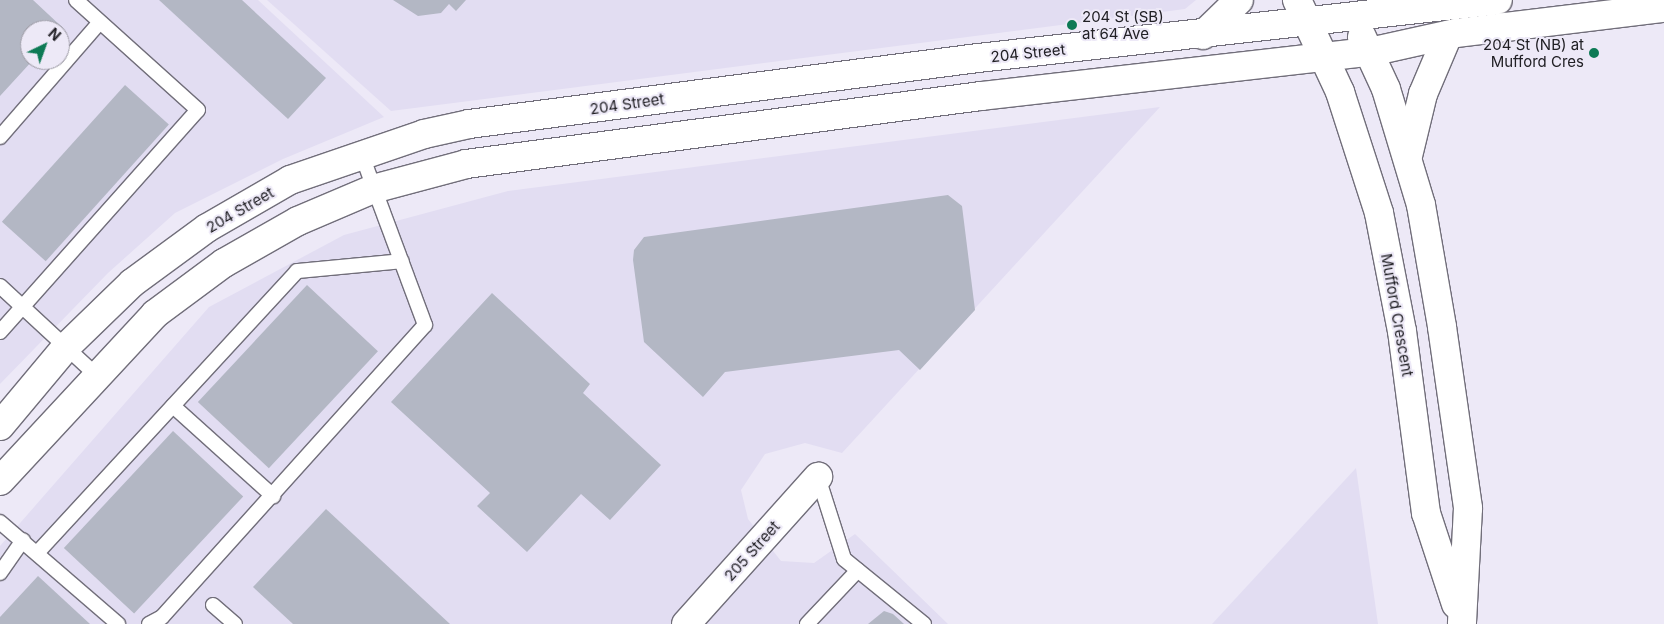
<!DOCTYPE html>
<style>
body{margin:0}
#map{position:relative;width:1664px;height:624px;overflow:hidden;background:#ede9f7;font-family:Inter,sans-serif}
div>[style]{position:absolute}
.built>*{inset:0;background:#e2ddf2}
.building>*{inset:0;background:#b3b7c4;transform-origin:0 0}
.roads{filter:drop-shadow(1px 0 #716e7a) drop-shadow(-1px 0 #716e7a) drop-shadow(0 1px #716e7a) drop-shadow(0 -1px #716e7a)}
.lane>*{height:14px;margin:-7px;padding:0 7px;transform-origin:7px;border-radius:7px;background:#fff}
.street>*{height:28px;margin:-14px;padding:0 14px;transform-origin:14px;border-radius:14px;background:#fff}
.secondary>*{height:28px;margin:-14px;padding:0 14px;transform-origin:14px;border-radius:14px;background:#fff}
.dots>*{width:14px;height:14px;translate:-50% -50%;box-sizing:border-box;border:2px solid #ede9f7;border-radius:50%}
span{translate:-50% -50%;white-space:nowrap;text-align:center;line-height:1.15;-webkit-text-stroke:4px #ede9f7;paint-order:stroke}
.poi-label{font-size:15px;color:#212025}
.left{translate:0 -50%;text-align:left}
.right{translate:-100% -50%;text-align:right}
.street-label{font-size:15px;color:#212025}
.north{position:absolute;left:20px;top:20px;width:50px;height:50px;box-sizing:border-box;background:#ede9f7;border:1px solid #9b99a3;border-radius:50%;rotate:42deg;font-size:14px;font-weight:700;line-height:20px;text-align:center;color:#212025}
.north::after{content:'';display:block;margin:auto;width:18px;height:22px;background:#0d7a55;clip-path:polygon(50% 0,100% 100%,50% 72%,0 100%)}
</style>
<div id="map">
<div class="built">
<i style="clip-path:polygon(evenodd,0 0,258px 0,384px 117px,283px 159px,175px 213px,108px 273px,0 384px,0 0,30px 30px,60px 30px,60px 60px,30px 60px,30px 30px)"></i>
<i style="clip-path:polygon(267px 0,1196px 0,1185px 9px,391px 111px)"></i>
<i style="clip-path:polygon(1160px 107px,842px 453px,805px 443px,765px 454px,741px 490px,748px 519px,781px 561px,814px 563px,855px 534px,948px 624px,0 624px,0 546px,209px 307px,344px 235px,508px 191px)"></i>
<i style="clip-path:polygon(1356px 468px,1378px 624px,1212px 624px)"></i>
</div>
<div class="building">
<i style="clip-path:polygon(0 0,33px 0,63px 28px,30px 30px,33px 60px,0 96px)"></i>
<i style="clip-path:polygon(159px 0,242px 0,326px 78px,288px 119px)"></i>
<i style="clip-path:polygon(393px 0,466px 0,456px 11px,449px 4px,441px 13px,418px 16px)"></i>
<i style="left:125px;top:85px;width:59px;height:184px;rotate:42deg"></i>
<i style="clip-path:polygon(948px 195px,962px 206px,975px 310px,920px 370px,899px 350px,725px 372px,703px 397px,644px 342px,633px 260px,634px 250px,644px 237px)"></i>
<i style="left:307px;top:285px;width:97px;height:160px;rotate:43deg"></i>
<i style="clip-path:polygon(492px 293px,590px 384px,583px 393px,661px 465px,610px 520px,581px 494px,527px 552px,477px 506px,490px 493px,391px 402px)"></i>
<i style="left:173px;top:431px;width:96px;height:160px;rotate:43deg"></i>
<i style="clip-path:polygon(326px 509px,450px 624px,293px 624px,253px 587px)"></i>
<i style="clip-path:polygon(38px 576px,90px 624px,0 624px,0 617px)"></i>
<i style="clip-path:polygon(884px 611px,893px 614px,904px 624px,868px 624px)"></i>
</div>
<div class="roads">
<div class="lane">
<i style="left:0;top:137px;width:152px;rotate:-49deg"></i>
<i style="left:0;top:286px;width:129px;rotate:42.8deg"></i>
<i style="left:0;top:332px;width:297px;rotate:-48.3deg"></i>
<i style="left:198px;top:110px;width:164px;rotate:-138deg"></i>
<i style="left:173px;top:406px;width:135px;rotate:42deg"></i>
<i style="left:818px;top:477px;width:86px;rotate:72.4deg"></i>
<i style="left:844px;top:559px;width:103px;rotate:39.1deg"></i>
<i style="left:0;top:522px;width:156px;rotate:40.8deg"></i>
<i style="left:38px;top:552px;width:382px;rotate:-47.3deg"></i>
<i style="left:297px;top:271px;width:105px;rotate:-5.4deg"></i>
<i style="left:0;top:573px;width:40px;rotate:-55.1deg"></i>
<i style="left:213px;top:605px;width:29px;rotate:41deg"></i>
<i style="left:149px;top:624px;width:15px;rotate:-28deg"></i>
<i style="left:162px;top:617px;width:393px;rotate:-48deg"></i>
<i style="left:425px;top:325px;width:184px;rotate:-110.4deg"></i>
<i style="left:807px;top:624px;width:74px;rotate:-46.6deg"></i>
</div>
<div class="street">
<i style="left:686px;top:624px;width:198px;rotate:-48.1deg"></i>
</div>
<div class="secondary">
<i style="left:1297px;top:0;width:102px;rotate:64.9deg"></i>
<i style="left:1340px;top:92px;width:127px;rotate:72.1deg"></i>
<i style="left:1379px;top:213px;width:120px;rotate:79deg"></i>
<i style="left:1402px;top:331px;width:184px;rotate:82.5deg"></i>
<i style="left:1426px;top:513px;width:96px;rotate:71.8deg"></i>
<i style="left:1203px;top:35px;width:50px;rotate:-44.2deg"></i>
<i style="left:1362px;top:37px;width:57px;rotate:65.2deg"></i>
<i style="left:1386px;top:89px;width:121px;rotate:73.2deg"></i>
<i style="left:1421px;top:205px;width:124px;rotate:80.2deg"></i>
<i style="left:1442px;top:327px;width:183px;rotate:81.8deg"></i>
<i style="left:1468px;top:508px;width:116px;rotate:93deg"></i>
<i style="left:1408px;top:156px;width:64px;rotate:-76.4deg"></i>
<i style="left:1423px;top:94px;width:64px;rotate:-67deg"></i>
<i style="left:0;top:426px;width:103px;rotate:-50.1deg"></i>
<i style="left:66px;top:347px;width:92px;rotate:-44.1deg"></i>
<i style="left:132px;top:283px;width:93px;rotate:-36.3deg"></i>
<i style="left:207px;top:228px;width:96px;rotate:-30deg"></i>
<i style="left:290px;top:180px;width:142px;rotate:-18.9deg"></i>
<i style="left:424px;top:134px;width:46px;rotate:-12.5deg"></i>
<i style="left:469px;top:124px;width:513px;rotate:-7.39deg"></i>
<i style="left:978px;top:58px;width:523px;rotate:-6.36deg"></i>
<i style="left:0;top:481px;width:228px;rotate:-47.1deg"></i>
<i style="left:155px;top:314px;width:86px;rotate:-36.5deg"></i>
<i style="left:224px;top:263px;width:85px;rotate:-29.6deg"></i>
<i style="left:298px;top:221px;width:82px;rotate:-23.1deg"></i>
<i style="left:373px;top:189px;width:96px;rotate:-15deg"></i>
<i style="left:466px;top:164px;width:519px;rotate:-7.52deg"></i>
<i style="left:981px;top:96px;width:391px;rotate:-6.5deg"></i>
<i style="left:1370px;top:52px;width:88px;rotate:-12.5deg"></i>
<i style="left:1456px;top:33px;width:209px;rotate:-6.9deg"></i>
</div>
</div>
<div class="dots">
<i style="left:1072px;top:25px;background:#0d7a55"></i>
<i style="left:1594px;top:53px;background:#0d7a55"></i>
</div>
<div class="poi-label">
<span class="left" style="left:1082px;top:25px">204 St (SB)<br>at 64 Ave</span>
<span class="right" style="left:1584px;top:53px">204 St (NB) at<br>Mufford Cres</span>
</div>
<div class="street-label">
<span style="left:1028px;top:53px;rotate:-6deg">204 Street</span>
<span style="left:627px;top:104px;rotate:-8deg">204 Street</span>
<span style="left:240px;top:210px;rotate:-30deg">204 Street</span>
<span style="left:1397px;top:315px;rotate:80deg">Mufford Crescent</span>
<span style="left:752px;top:551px;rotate:-48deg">205 Street</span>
</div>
<div class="north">N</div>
</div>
